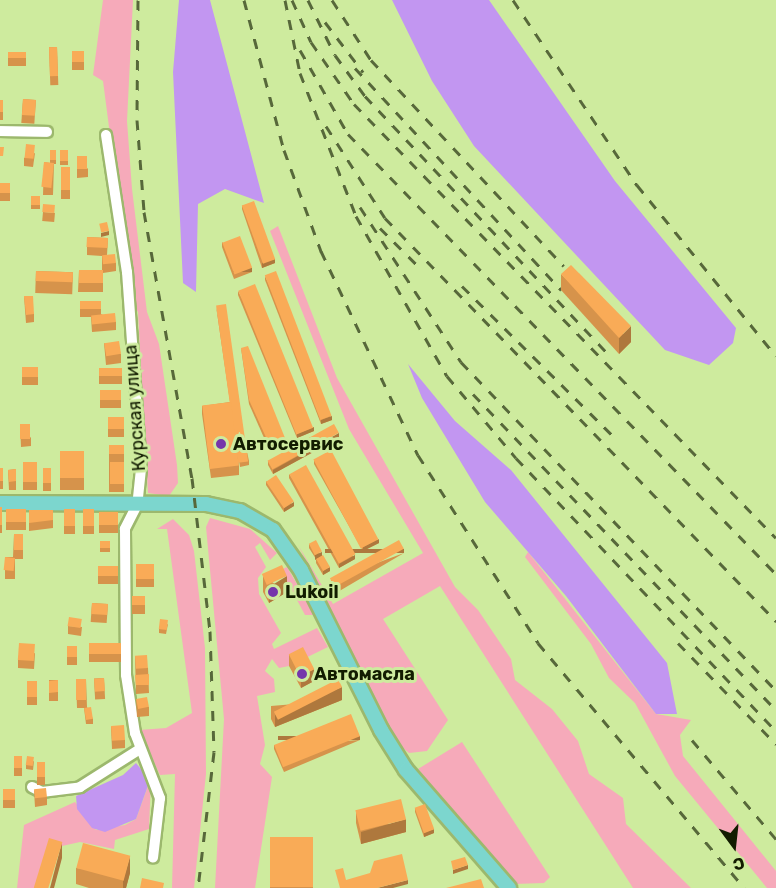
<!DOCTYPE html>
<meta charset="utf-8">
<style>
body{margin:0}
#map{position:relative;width:776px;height:888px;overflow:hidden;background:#ceeb9e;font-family:Rubik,sans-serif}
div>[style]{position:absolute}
.green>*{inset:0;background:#f6aaba}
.water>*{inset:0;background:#c296f1}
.roads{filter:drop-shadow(2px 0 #9cb86d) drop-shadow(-2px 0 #9cb86d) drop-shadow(0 2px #9cb86d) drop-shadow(0 -2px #9cb86d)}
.minor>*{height:10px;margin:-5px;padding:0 5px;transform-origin:5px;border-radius:5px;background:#fff}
.major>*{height:14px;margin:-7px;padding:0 7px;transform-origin:7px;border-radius:7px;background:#7cd6ce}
.rail>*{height:3px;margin-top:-1.5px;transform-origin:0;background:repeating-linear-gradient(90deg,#57683a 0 10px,transparent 0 20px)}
.wall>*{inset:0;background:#d6934b;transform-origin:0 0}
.shaded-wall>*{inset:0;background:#ae783d;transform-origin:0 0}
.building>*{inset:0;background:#f9ab57;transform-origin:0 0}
.dots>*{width:16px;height:16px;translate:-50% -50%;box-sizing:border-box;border:3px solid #ceeb9e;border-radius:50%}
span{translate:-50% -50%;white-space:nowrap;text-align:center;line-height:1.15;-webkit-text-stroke:6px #ceeb9e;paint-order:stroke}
.street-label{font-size:18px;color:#121c00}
.poi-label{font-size:18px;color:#121c00;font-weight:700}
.left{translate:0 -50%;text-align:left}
.north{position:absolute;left:704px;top:816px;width:60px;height:60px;-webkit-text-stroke:4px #ceeb9e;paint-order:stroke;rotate:165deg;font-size:16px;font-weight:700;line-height:24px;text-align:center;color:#121c00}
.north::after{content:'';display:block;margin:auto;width:21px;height:27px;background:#121c00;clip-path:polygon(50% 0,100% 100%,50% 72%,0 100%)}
</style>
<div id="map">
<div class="green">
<i style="clip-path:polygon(103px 0,133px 0,127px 121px,132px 189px,147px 312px,159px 344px,177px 465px,178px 483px,169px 496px,148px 493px,138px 312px,132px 303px,103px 81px,93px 75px)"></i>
<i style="clip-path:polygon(278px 226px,337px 378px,455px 587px,478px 610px,511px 659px,515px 680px,552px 709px,578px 741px,589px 774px,623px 798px,626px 824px,691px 888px,633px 888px,440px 586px,383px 619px,448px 720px,427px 751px,409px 753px,399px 745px,298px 545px,333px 604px,423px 553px,349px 429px,270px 231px)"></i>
<i style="clip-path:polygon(210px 518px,250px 529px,277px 553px,270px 560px,260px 543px,255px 547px,266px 567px,258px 578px,259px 594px,281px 633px,272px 644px,274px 649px,317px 628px,328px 647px,289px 666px,279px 668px,272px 659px,265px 671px,274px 679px,275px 692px,257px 696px,265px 745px,260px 764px,272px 777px,255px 888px,215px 888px,224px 719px,206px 527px)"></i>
<i style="clip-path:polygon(173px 519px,189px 535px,194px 551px,205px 648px,206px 774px,194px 888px,172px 888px,175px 774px,160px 775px,139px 730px,166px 728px,192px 713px,167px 529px,157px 529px)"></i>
<i style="clip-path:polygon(528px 552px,656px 714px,691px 720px,680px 735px,683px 756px,776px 871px,776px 888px,767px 888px,675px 776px,635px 703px,609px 678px,591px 644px,525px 557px)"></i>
<i style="clip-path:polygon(287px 567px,315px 615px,305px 615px,281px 570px)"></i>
<i style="clip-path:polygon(462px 742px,550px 877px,544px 883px,514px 884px,418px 769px)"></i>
<i style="clip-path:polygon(151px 778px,149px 829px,115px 840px,114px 849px,80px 842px,53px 848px,40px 888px,17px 888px,24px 825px,75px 802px,96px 830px,125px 825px,136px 819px)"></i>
</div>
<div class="water">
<i style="clip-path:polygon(179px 0,210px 0,264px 203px,225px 189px,198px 204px,196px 292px,183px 283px,173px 72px)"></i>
<i style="clip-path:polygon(392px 0,489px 0,615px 181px,736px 328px,733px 343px,709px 365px,665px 350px,474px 146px,432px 81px)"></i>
<i style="clip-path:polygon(408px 364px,455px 421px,511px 470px,667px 663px,677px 714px,656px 714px,566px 596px,485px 502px,422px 398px)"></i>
<i style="clip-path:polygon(136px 763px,150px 780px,136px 819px,105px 832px,92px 828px,77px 809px,76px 796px,123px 775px)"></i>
</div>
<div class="roads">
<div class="minor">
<i style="left:0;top:131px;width:47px;rotate:1.2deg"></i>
<i style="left:106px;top:135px;width:139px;rotate:81.3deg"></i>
<i style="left:127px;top:272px;width:197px;rotate:85.9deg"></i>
<i style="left:141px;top:469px;width:36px;rotate:96deg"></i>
<i style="left:137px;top:505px;width:27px;rotate:117deg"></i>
<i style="left:125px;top:529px;width:146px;rotate:89.6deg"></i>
<i style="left:126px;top:675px;width:59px;rotate:81.2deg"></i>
<i style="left:135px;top:733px;width:70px;rotate:69deg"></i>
<i style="left:160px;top:798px;width:60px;rotate:96.7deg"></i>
<i style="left:32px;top:787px;width:11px;rotate:27deg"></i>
<i style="left:42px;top:792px;width:38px;rotate:-7deg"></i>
<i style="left:80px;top:787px;width:71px;rotate:-32.3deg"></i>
</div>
<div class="major">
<i style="left:0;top:503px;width:206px;rotate:0.3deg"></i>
<i style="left:206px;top:504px;width:35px;rotate:12deg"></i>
<i style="left:240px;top:511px;width:38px;rotate:30deg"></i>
<i style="left:273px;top:530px;width:49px;rotate:55deg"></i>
<i style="left:301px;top:570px;width:179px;rotate:63.4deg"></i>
<i style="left:381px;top:730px;width:47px;rotate:58deg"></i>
<i style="left:406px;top:770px;width:157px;rotate:48.9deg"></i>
</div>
</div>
<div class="rail">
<i style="left:138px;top:0;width:120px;rotate:90.5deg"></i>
<i style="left:137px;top:120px;width:92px;rotate:85.6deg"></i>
<i style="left:144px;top:212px;width:270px;rotate:79.8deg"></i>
<i style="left:192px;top:478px;width:154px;rotate:83.3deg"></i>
<i style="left:210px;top:631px;width:121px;rotate:88.1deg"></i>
<i style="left:214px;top:752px;width:137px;rotate:96.7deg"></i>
<i style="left:244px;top:0;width:155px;rotate:75.1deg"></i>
<i style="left:284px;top:150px;width:108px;rotate:69.9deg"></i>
<i style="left:321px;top:251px;width:226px;rotate:64.6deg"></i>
<i style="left:418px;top:455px;width:223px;rotate:57.4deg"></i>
<i style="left:538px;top:643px;width:320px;rotate:49.9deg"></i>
<i style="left:285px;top:0;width:75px;rotate:78.4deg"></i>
<i style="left:300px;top:73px;width:154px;rotate:68.6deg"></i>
<i style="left:356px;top:216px;width:184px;rotate:60.4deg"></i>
<i style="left:447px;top:376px;width:107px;rotate:49.9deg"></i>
<i style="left:516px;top:458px;width:377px;rotate:46.4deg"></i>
<i style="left:292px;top:0;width:46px;rotate:65.7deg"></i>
<i style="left:311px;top:42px;width:75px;rotate:55.3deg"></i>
<i style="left:354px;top:104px;width:605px;rotate:45.8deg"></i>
<i style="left:308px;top:0;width:61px;rotate:63.9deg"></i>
<i style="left:335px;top:55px;width:51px;rotate:53.8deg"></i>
<i style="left:365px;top:96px;width:359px;rotate:46.7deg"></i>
<i style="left:332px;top:0;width:72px;rotate:57deg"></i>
<i style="left:371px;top:60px;width:282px;rotate:46.9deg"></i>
<i style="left:513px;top:0;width:223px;rotate:56.2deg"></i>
<i style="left:637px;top:185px;width:220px;rotate:50.9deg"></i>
<i style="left:325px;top:22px;width:63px;rotate:52.8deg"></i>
<i style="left:300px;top:50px;width:97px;rotate:60.3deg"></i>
<i style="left:348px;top:134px;width:614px;rotate:45.79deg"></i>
<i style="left:355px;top:68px;width:303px;rotate:47.1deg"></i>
<i style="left:326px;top:126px;width:109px;rotate:57.3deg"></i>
<i style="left:385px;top:218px;width:562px;rotate:45.87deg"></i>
<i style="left:360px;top:207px;width:185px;rotate:56.9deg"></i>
<i style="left:461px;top:362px;width:455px;rotate:46.2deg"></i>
<i style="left:380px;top:228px;width:54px;rotate:45deg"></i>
<i style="left:462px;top:286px;width:211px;rotate:44.8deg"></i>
<i style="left:473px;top:394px;width:438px;rotate:46.2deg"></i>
<i style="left:678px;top:643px;width:141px;rotate:45.9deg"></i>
<i style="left:692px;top:740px;width:130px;rotate:49.7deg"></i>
</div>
<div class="wall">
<i style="left:57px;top:47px;width:38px;height:8px;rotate:88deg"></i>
<i style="left:72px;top:51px;width:12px;height:19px"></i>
<i style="left:8px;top:52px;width:18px;height:14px"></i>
<i style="left:23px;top:99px;width:13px;height:24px;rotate:4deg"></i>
<i style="left:0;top:100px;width:3px;height:20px"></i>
<i style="clip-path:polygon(50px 150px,56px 150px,56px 164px,54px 164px,53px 195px,43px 195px,44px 162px,50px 163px)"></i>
<i style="left:60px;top:150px;width:8px;height:15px"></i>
<i style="clip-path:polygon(35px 153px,33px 167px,24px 166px,24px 158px)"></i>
<i style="clip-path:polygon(77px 156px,88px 169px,88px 177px,77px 178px)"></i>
<i style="left:61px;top:167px;width:9px;height:32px"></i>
<i style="left:0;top:183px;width:10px;height:18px"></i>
<i style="left:31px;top:196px;width:9px;height:13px"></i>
<i style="clip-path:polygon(242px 205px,275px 263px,262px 268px,242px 209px)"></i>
<i style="left:43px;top:212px;width:12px;height:9px;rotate:5deg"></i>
<i style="clip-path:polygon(87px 237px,108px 238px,107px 255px,116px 263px,116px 271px,103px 273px,103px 292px,78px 292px,79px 270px,102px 270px,102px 256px,87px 255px)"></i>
<i style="clip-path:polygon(222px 242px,252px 272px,234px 279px,222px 247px)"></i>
<i style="left:36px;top:271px;width:37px;height:22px;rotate:2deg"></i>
<i style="clip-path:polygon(561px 274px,631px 342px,619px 354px,561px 290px)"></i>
<i style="clip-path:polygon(265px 276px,332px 420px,321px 424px,265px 280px)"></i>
<i style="clip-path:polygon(238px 291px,314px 431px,297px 438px,238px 295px)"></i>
<i style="clip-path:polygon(24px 296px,34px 314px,34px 322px,26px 323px)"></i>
<i style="clip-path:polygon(80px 301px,101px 301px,101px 314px,116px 322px,116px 330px,92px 332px,91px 317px,80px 317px)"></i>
<i style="clip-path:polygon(216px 306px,249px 461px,249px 465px,240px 467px,233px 422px,239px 466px,239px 475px,211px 478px,202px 414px,202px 406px,230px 402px)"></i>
<i style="clip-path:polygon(104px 343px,121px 354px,121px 363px,106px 365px)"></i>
<i style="clip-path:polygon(241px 348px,285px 442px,269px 449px,249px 404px)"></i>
<i style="left:22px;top:367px;width:16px;height:18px"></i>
<i style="left:99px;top:368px;width:23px;height:16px"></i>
<i style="left:100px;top:390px;width:21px;height:18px"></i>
<i style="left:108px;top:417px;width:16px;height:20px"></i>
<i style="clip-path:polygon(20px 424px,31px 438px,31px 446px,21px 447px)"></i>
<i style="clip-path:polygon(339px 438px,273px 474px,268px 465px,268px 461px)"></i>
<i style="left:109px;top:445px;width:15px;height:47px"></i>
<i style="left:60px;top:451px;width:24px;height:39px"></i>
<i style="clip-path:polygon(314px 460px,379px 543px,363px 551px,314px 464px)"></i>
<i style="left:23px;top:462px;width:14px;height:28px"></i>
<i style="left:0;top:468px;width:3px;height:21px"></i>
<i style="left:43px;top:468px;width:8px;height:23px"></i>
<i style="clip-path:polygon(16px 469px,16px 490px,9px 490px,8px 470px)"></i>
<i style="clip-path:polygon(289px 474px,355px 559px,339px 568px,289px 478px)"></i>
<i style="clip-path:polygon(266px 481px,294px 506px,284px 512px,266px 485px)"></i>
<i style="left:0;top:507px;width:2px;height:26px"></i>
<i style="left:6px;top:509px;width:20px;height:21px"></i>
<i style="left:64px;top:509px;width:11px;height:25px"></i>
<i style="left:83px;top:509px;width:11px;height:25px"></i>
<i style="clip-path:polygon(29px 510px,53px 510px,53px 528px,29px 531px)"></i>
<i style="left:99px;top:512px;width:19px;height:21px"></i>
<i style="clip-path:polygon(14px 534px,23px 534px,23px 559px,15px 559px,15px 579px,5px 579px,5px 557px,13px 557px)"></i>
<i style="left:100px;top:541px;width:10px;height:11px"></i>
<i style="clip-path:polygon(309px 544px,322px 556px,330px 571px,323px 575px,316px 563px,316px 559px,309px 548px)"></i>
<i style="clip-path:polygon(404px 553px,336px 593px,331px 584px,331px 580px)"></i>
<i style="left:136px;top:564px;width:18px;height:23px"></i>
<i style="left:98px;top:566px;width:20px;height:18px"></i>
<i style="clip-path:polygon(263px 576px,287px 592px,269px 603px,263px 592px)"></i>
<i style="left:132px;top:596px;width:13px;height:18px"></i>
<i style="left:92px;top:603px;width:16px;height:19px;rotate:4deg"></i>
<i style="clip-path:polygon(168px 624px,166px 634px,159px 633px,159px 629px)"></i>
<i style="clip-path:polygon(68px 626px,82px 627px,81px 636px,68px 634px)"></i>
<i style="left:89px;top:643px;width:32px;height:19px"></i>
<i style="left:77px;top:646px;width:19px;height:10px;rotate:90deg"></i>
<i style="clip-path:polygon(35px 653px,34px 669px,18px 668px,18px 660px)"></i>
<i style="clip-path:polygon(289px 654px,314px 681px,301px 688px,289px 666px)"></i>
<i style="clip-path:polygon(135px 656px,148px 668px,149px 693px,136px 694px)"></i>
<i style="left:104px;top:678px;width:21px;height:10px;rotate:87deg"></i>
<i style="clip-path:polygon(76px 679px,86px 679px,87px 707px,93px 719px,93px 724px,86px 724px,84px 708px,77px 708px)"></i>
<i style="left:58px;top:680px;width:21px;height:9px;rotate:90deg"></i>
<i style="left:27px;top:681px;width:10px;height:24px"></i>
<i style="clip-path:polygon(136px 699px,149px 707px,149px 716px,137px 717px)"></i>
<i style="clip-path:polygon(342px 700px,275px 727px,271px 719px,271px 706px)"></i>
<i style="clip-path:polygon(111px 726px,125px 740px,125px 748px,112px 749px)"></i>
<i style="clip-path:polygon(360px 740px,284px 772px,274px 749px,274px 745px)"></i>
<i style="left:14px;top:756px;width:8px;height:20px"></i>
<i style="clip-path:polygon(34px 761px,33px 770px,26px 769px,26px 765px)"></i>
<i style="left:37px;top:762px;width:8px;height:23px"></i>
<i style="left:3px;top:789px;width:12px;height:19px"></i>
<i style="clip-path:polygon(34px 790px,47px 797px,47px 805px,35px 807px)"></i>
<i style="clip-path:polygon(415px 808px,434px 833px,424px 837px,415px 812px)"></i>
<i style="clip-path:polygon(356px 811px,406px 832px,361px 844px,356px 823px)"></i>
<i style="left:270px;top:837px;width:43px;height:51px"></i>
<i style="clip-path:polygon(76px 868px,130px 873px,126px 888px,89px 888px,76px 884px)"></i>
</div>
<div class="shaded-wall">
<i style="clip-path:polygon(109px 231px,109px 235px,101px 237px,101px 233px)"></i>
<i style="clip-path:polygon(275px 259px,275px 263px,262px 268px,262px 263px)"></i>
<i style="left:252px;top:268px;width:4px;height:19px;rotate:90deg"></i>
<i style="clip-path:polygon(631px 326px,631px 342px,619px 354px,619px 338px)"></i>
<i style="clip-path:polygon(332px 416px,332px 420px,321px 424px,321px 420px)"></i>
<i style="clip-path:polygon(314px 427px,314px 431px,297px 438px,297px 434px)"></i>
<i style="clip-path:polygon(339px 433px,339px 438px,273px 474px,273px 470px)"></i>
<i style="clip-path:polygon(285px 438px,285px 442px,269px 449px,269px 444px)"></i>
<i style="clip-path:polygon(294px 502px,294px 506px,284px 512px,284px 508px)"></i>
<i style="clip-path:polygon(379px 539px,379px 543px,363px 551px,363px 547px)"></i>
<i style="left:404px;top:549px;width:4px;height:79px;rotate:90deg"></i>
<i style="clip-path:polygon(322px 552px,322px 556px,315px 560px,315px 555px)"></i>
<i style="clip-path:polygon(355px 555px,355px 559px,339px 568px,339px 564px)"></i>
<i style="clip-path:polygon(330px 567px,330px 571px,323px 575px,323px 571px)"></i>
<i style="clip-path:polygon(287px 576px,287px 592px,269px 603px,269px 587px)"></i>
<i style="clip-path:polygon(314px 669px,314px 681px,301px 688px,301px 676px)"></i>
<i style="clip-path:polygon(342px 687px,342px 700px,275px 727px,275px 715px)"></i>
<i style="left:360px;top:736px;width:4px;height:82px;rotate:90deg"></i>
<i style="clip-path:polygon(406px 819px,406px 832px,361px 844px,361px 832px)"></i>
<i style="clip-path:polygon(434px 829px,434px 833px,424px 837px,424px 833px)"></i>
<i style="clip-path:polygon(62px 842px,62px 858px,54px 888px,50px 888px)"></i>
<i style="clip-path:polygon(130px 856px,130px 873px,126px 888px,123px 888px,123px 881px)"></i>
<i style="clip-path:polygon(468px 865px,468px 869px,453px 874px,453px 870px)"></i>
<i style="clip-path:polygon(408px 880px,408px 884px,393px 888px,377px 888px)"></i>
</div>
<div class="building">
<i style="left:57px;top:47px;width:29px;height:8px;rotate:88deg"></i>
<i style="left:72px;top:51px;width:12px;height:11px"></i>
<i style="left:8px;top:52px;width:18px;height:6px"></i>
<i style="left:23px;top:99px;width:13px;height:16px;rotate:4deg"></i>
<i style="left:0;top:100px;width:3px;height:12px"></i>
<i style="left:26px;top:144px;width:9px;height:14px;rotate:6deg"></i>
<i style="clip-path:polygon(0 147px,4px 147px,3px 156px,0 156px)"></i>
<i style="left:50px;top:150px;width:6px;height:10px"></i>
<i style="left:60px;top:150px;width:8px;height:11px"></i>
<i style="left:77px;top:156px;width:10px;height:13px"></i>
<i style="left:44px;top:162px;width:10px;height:25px;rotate:6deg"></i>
<i style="left:61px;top:167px;width:9px;height:23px"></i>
<i style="left:0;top:183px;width:10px;height:10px"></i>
<i style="left:31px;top:196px;width:9px;height:9px"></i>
<i style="left:254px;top:201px;width:62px;height:13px;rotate:70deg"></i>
<i style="left:43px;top:204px;width:12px;height:8px;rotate:5deg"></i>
<i style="left:107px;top:222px;width:9px;height:8px;rotate:77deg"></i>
<i style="left:240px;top:236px;width:34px;height:19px;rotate:69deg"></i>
<i style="left:87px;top:237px;width:21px;height:10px;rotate:3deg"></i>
<i style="left:115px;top:254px;width:9px;height:13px;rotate:84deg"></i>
<i style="clip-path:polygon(571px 265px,631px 326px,619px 338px,561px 274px)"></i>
<i style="left:79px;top:270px;width:24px;height:13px"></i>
<i style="left:36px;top:271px;width:37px;height:10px;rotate:2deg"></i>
<i style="left:276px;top:271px;width:155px;height:12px;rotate:69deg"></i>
<i style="left:255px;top:284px;width:155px;height:18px;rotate:68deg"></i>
<i style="clip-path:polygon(24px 296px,33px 296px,34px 314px,26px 315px)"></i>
<i style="left:80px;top:301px;width:21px;height:8px"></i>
<i style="left:226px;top:304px;width:159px;height:10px;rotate:82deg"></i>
<i style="left:115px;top:313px;width:9px;height:24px;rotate:84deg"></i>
<i style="left:119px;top:341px;width:13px;height:15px;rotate:81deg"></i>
<i style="clip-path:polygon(248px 346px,285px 438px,269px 444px,249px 400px,241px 348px)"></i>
<i style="left:22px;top:367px;width:16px;height:10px"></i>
<i style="left:99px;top:368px;width:23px;height:8px"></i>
<i style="left:100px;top:390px;width:21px;height:10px"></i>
<i style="left:231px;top:402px;width:64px;height:29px;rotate:83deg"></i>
<i style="left:108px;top:417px;width:16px;height:12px"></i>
<i style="left:20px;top:424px;width:10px;height:15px"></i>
<i style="left:334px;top:424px;width:10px;height:76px;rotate:61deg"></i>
<i style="left:109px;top:445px;width:15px;height:9px"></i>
<i style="left:331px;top:450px;width:101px;height:20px;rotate:62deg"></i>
<i style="left:60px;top:451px;width:24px;height:27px"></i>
<i style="left:23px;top:462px;width:14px;height:20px"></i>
<i style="left:110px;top:462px;width:14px;height:22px"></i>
<i style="left:306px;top:465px;width:102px;height:19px;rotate:61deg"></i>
<i style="left:0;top:468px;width:3px;height:13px"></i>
<i style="left:43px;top:468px;width:8px;height:15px"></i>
<i style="clip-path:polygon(16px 469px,16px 481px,9px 482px,8px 470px)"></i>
<i style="left:276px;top:475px;width:32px;height:12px;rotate:56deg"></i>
<i style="left:0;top:507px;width:2px;height:18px"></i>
<i style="left:6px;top:509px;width:20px;height:13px"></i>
<i style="left:64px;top:509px;width:11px;height:17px"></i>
<i style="left:83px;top:509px;width:11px;height:17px"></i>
<i style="clip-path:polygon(29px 510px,53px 510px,53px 520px,29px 523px)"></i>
<i style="left:99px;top:512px;width:19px;height:13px"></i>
<i style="left:14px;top:534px;width:9px;height:16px"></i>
<i style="left:316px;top:540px;width:13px;height:8px;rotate:63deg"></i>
<i style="left:399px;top:540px;width:10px;height:79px;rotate:61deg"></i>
<i style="left:100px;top:541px;width:10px;height:7px"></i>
<i style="left:323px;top:555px;width:14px;height:8px;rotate:60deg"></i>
<i style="left:5px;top:557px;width:10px;height:13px;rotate:6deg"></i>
<i style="left:136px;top:564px;width:18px;height:15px"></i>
<i style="left:282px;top:565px;width:12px;height:22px;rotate:66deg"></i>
<i style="left:98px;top:566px;width:20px;height:10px"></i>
<i style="left:132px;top:596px;width:13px;height:9px"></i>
<i style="left:92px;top:603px;width:16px;height:11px;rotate:4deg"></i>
<i style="left:69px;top:617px;width:13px;height:9px;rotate:9deg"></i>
<i style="left:160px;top:619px;width:8px;height:10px;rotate:7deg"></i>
<i style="left:19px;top:643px;width:16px;height:17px;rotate:4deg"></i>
<i style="left:89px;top:643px;width:32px;height:11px"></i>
<i style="left:77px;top:646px;width:11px;height:10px;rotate:90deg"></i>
<i style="left:303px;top:647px;width:25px;height:16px;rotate:63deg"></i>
<i style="left:147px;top:655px;width:13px;height:12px;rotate:86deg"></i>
<i style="clip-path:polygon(149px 674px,149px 685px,136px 685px,135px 675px)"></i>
<i style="left:104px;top:678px;width:13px;height:10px;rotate:86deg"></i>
<i style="left:76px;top:679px;width:10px;height:21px"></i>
<i style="left:338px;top:679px;width:9px;height:72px;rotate:63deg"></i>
<i style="clip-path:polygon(58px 680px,58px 692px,49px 693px,49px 681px)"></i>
<i style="left:27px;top:681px;width:10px;height:16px"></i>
<i style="left:147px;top:697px;width:10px;height:11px;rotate:79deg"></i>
<i style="left:91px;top:707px;width:12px;height:7px;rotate:81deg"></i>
<i style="left:351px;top:714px;width:24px;height:83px;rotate:68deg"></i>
<i style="left:124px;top:725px;width:15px;height:13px;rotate:86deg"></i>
<i style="left:14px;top:756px;width:8px;height:12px"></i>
<i style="left:27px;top:756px;width:7px;height:9px;rotate:8deg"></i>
<i style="left:37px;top:762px;width:8px;height:15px"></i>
<i style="left:46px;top:788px;width:9px;height:12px;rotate:84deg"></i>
<i style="left:3px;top:789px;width:12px;height:11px"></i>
<i style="left:401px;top:799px;width:21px;height:47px;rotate:76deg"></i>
<i style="left:425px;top:804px;width:27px;height:11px;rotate:70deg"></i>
<i style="left:270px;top:837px;width:43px;height:50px"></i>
<i style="left:49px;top:838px;width:14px;height:52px;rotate:17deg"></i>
<i style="left:83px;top:843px;width:49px;height:26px;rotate:15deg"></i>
<i style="clip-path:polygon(402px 854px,408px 880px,377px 888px,340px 888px,335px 870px,343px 868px,346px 880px,370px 873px,374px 861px)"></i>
<i style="clip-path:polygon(465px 857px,468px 865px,453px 870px,451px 861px)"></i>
<i style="clip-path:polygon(142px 878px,164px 883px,163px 888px,140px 888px)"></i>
<i style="clip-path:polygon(481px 879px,484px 888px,446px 888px)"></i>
</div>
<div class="dots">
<i style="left:221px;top:444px;background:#7536ab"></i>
<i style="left:273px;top:592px;background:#7536ab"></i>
<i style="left:302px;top:674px;background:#7536ab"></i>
</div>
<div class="street-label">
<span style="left:135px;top:408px;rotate:-94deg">Курская улица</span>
</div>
<div class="poi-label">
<span class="left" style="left:233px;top:444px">Автосервис</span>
<span class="left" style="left:285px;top:592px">Lukoil</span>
<span class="left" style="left:314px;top:674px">Автомасла</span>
</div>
<div class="north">С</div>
</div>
